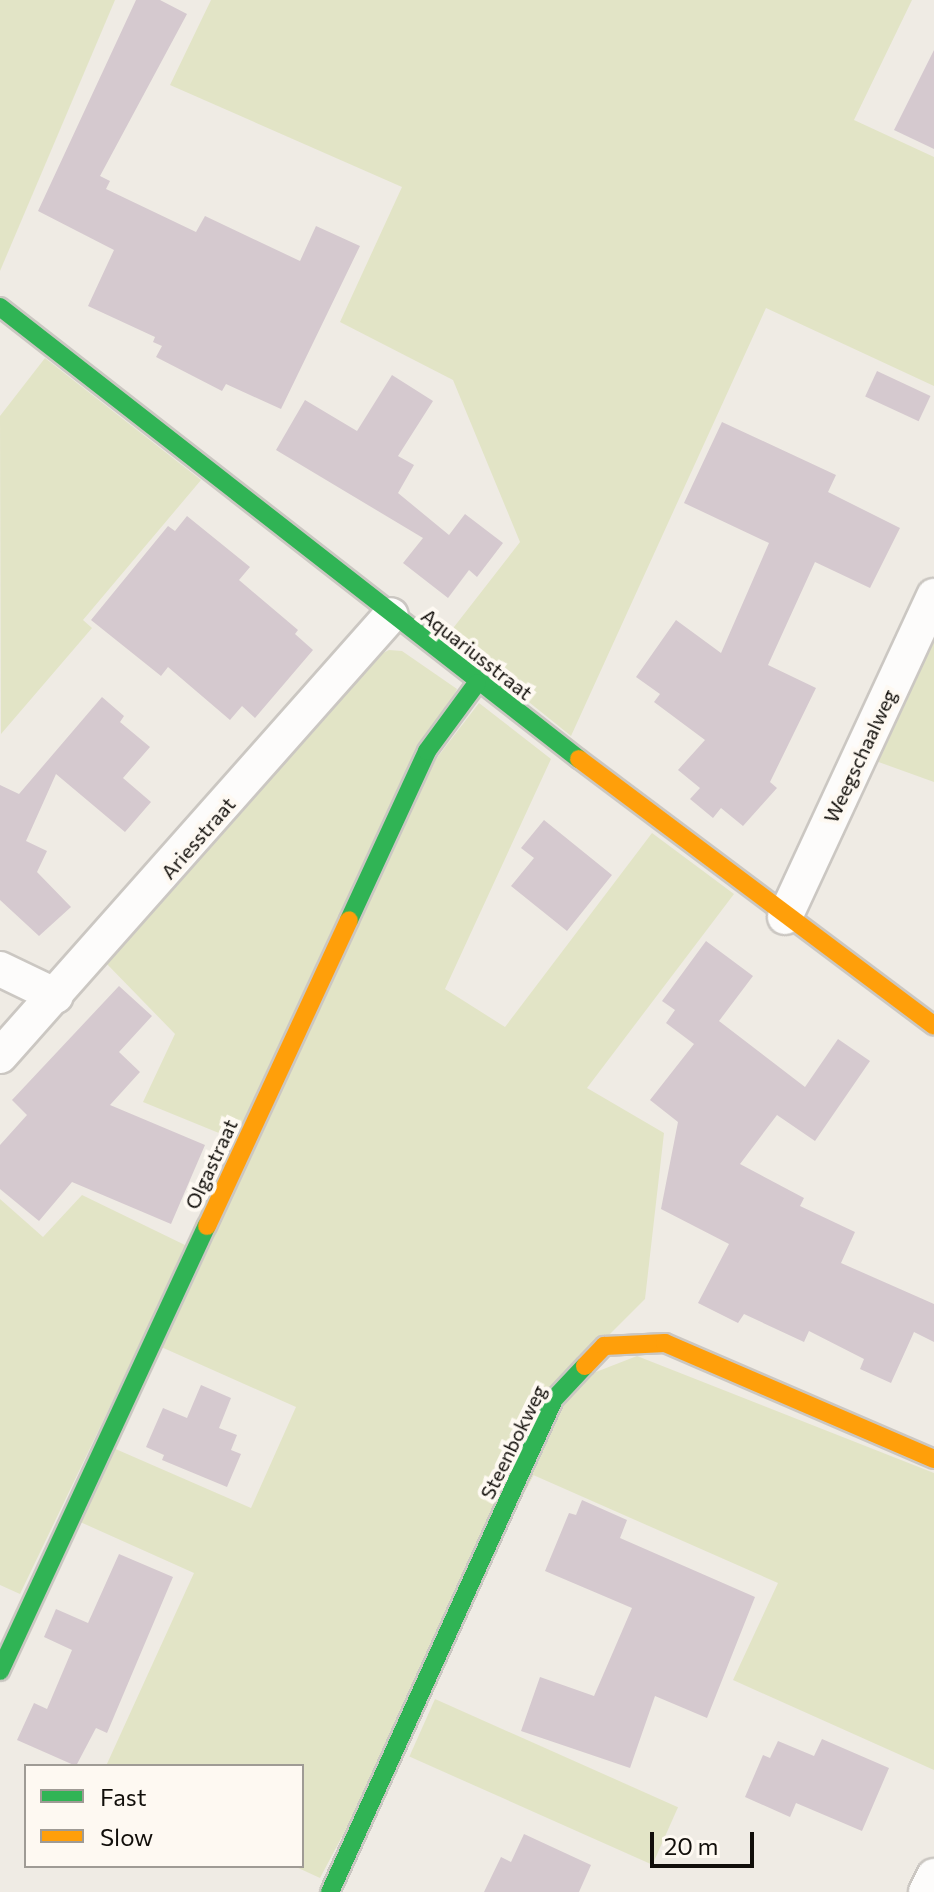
<!DOCTYPE html>
<style>
body{margin:0}
#map{position:relative;width:934px;height:1892px;overflow:hidden;background:#efebe4;font-family:Commissioner,sans-serif}
div>[style]{position:absolute}
.green>*{inset:0;background:#e2e4c6;transform-origin:0 0}
.building>*{inset:0;background:#d5c9cf;transform-origin:0 0}
.roads{filter:drop-shadow(2px 0 #cbc7c2) drop-shadow(-2px 0 #cbc7c2) drop-shadow(0 2px #cbc7c2) drop-shadow(0 -2px #cbc7c2)}
.street>*{height:34px;margin:-17px;padding:0 17px;transform-origin:17px;border-radius:17px;background:#fdfcfb}
.fast>*{height:18px;margin:-9px;padding:0 9px;transform-origin:9px;border-radius:9px;background:#30b455}
.slow>*{height:18px;margin:-9px;padding:0 9px;transform-origin:9px;border-radius:9px;background:#ff9f0a}
span{translate:-50% -50%;white-space:nowrap;text-align:center;line-height:1.15;-webkit-text-stroke:8px #fef9f2;paint-order:stroke}
.street-label{font-size:20px;color:#110e0a}
.legend{position:absolute;left:24px;top:1764px;width:280px;height:104px;box-sizing:border-box;background:#fef9f2;border:2px solid #9f9b95;margin:0;padding:10px 14px;list-style:none;font-size:24px;color:#110e0a}
.legend li{display:flex;align-items:center;gap:16px;height:40px}
.legend b{width:40px;border:2px solid #9f9b95}
.scale{position:absolute;left:650px;top:1832px;width:104px;height:36px;box-sizing:border-box;border:4px solid #110e0a;border-top:0;padding-left:10px;font-size:24px;line-height:28px;white-space:nowrap;color:#110e0a;-webkit-text-stroke:6px #fef9f2;paint-order:stroke}
</style>
<div id="map">
<div class="green">
<i style="clip-path:polygon(0 0,115px 0,0 271px)"></i>
<i style="clip-path:polygon(211px 0,912px 0,854px 120px,934px 157px,934px 386px,766px 308px,571px 736px,447px 636px,520px 542px,453px 380px,340px 322px,402px 187px,170px 85px)"></i>
<i style="clip-path:polygon(45px 358px,201px 480px,83px 620px,92px 628px,1px 734px,0 416px)"></i>
<i style="clip-path:polygon(934px 628px,934px 782px,873px 760px)"></i>
<i style="clip-path:polygon(389px 650px,402px 651px,457px 689px,236px 1140px,143px 1102px,175px 1034px,105px 962px,369px 660px)"></i>
<i style="clip-path:polygon(479px 703px,551px 759px,445px 989px,505px 1027px,652px 833px,734px 894px,587px 1088px,664px 1133px,645px 1299px,607px 1337px,320px 1878px,294px 1866px,302px 1866px,302px 1766px,106px 1766px,194px 1573px,78px 1521px,111px 1447px,251px 1508px,296px 1407px,159px 1346px,436px 759px)"></i>
<i style="clip-path:polygon(82px 1195px,187px 1246px,20px 1594px,0 1585px,0 1199px,43px 1237px)"></i>
<i style="clip-path:polygon(637px 1356px,934px 1473px,934px 1770px,733px 1680px,778px 1583px,531px 1474px,583px 1377px)"></i>
<i style="left:435px;top:1699px;width:266px;height:63px;rotate:24deg"></i>
</div>
<div class="building">
<i style="clip-path:polygon(136px 0,160px 0,187px 14px,100px 176px,110px 181px,106px 189px,196px 232px,205px 216px,300px 261px,316px 226px,360px 246px,281px 409px,226px 384px,222px 391px,156px 357px,162px 346px,153px 342px,155px 337px,88px 306px,114px 250px,38px 211px)"></i>
<i style="clip-path:polygon(934px 50px,934px 149px,894px 130px)"></i>
<i style="left:877px;top:371px;width:59px;height:28px;rotate:25deg"></i>
<i style="clip-path:polygon(392px 375px,433px 401px,398px 456px,414px 465px,398px 493px,449px 535px,465px 514px,503px 543px,477px 577px,469px 570px,448px 598px,403px 563px,423px 538px,276px 450px,305px 400px,357px 431px)"></i>
<i style="clip-path:polygon(722px 422px,836px 475px,828px 492px,900px 528px,870px 588px,815px 562px,768px 665px,816px 688px,770px 782px,777px 788px,743px 826px,721px 808px,713px 818px,690px 799px,700px 788px,678px 770px,705px 740px,654px 702px,660px 694px,636px 677px,676px 620px,721px 653px,769px 543px,684px 503px)"></i>
<i style="clip-path:polygon(187px 516px,250px 567px,239px 580px,298px 630px,295px 634px,313px 650px,255px 718px,242px 706px,230px 720px,168px 667px,161px 676px,91px 620px,168px 526px,175px 531px)"></i>
<i style="clip-path:polygon(102px 697px,124px 716px,120px 722px,150px 747px,123px 778px,151px 802px,125px 832px,56px 774px,26px 841px,47px 851px,37px 872px,71px 907px,39px 936px,0 900px,0 785px,19px 794px)"></i>
<i style="clip-path:polygon(544px 820px,612px 875px,567px 931px,511px 886px,534px 858px,521px 848px)"></i>
<i style="clip-path:polygon(706px 941px,753px 976px,719px 1021px,805px 1087px,838px 1039px,870px 1061px,815px 1141px,777px 1115px,740px 1164px,804px 1198px,800px 1206px,855px 1232px,841px 1263px,934px 1304px,934px 1342px,914px 1332px,891px 1383px,860px 1369px,864px 1359px,809px 1331px,804px 1342px,744px 1314px,738px 1323px,698px 1303px,729px 1244px,661px 1209px,678px 1122px,650px 1100px,694px 1044px,666px 1023px,675px 1010px,662px 1001px)"></i>
<i style="clip-path:polygon(119px 986px,152px 1016px,119px 1052px,140px 1072px,110px 1105px,205px 1145px,171px 1224px,72px 1182px,39px 1221px,0 1189px,0 1145px,27px 1115px,12px 1100px)"></i>
<i style="clip-path:polygon(201px 1385px,231px 1398px,219px 1428px,237px 1435px,231px 1450px,241px 1454px,227px 1487px,162px 1460px,164px 1455px,146px 1447px,163px 1408px,187px 1418px)"></i>
<i style="clip-path:polygon(582px 1500px,627px 1520px,620px 1538px,755px 1597px,707px 1718px,655px 1696px,630px 1768px,521px 1731px,540px 1677px,594px 1696px,632px 1608px,545px 1571px,569px 1513px,576px 1515px)"></i>
<i style="clip-path:polygon(119px 1554px,173px 1577px,107px 1733px,96px 1728px,76px 1766px,17px 1740px,34px 1703px,47px 1709px,72px 1650px,44px 1637px,56px 1609px,88px 1623px)"></i>
<i style="clip-path:polygon(822px 1739px,889px 1768px,862px 1831px,796px 1803px,790px 1817px,745px 1797px,763px 1755px,770px 1758px,778px 1741px,814px 1756px)"></i>
<i style="clip-path:polygon(524px 1834px,591px 1865px,579px 1892px,484px 1892px,501px 1857px,511px 1862px)"></i>
</div>
<div class="roads">
<div class="street">
<i style="left:785px;top:917px;width:354px;rotate:-65.1deg"></i>
<i style="left:0;top:969px;width:62px;rotate:25.7deg"></i>
<i style="left:0;top:1056px;width:589px;rotate:-48.44deg"></i>
<i style="left:926px;top:1892px;width:18px;rotate:-63deg"></i>
</div>
<div class="fast">
<i style="left:0;top:307px;width:735px;rotate:37.98deg"></i>
<i style="left:349px;top:920px;width:186px;rotate:-65.2deg"></i>
<i style="left:427px;top:751px;width:84px;rotate:-53.7deg"></i>
<i style="left:0;top:1671px;width:491px;rotate:-65.1deg"></i>
<i style="left:330px;top:1892px;width:542px;rotate:-65.56deg"></i>
<i style="left:554px;top:1399px;width:45px;rotate:-46.8deg"></i>
</div>
<div class="slow">
<i style="left:579px;top:759px;width:444px;rotate:36.9deg"></i>
<i style="left:207px;top:1226px;width:337px;rotate:-65.1deg"></i>
<i style="left:585px;top:1366px;width:28px;rotate:-46deg"></i>
<i style="left:604px;top:1346px;width:61px;rotate:-2.8deg"></i>
<i style="left:665px;top:1343px;width:293px;rotate:23.3deg"></i>
</div>
</div>
<div class="street-label">
<span style="left:477px;top:654px;rotate:38deg">Aquariusstraat</span>
<span style="left:860px;top:756px;rotate:-65deg">Weegschaalweg</span>
<span style="left:198px;top:838px;rotate:-49deg">Ariesstraat</span>
<span style="left:211px;top:1164px;rotate:-65deg">Olgastraat</span>
<span style="left:513px;top:1442px;rotate:-64deg">Steenbokweg</span>
</div>
<ul class="legend">
<li><b style="height:10px;background:#30b455"></b>Fast</li>
<li><b style="height:10px;background:#ff9f0a"></b>Slow</li>
</ul>
<div class="scale">20 m</div>
</div>
